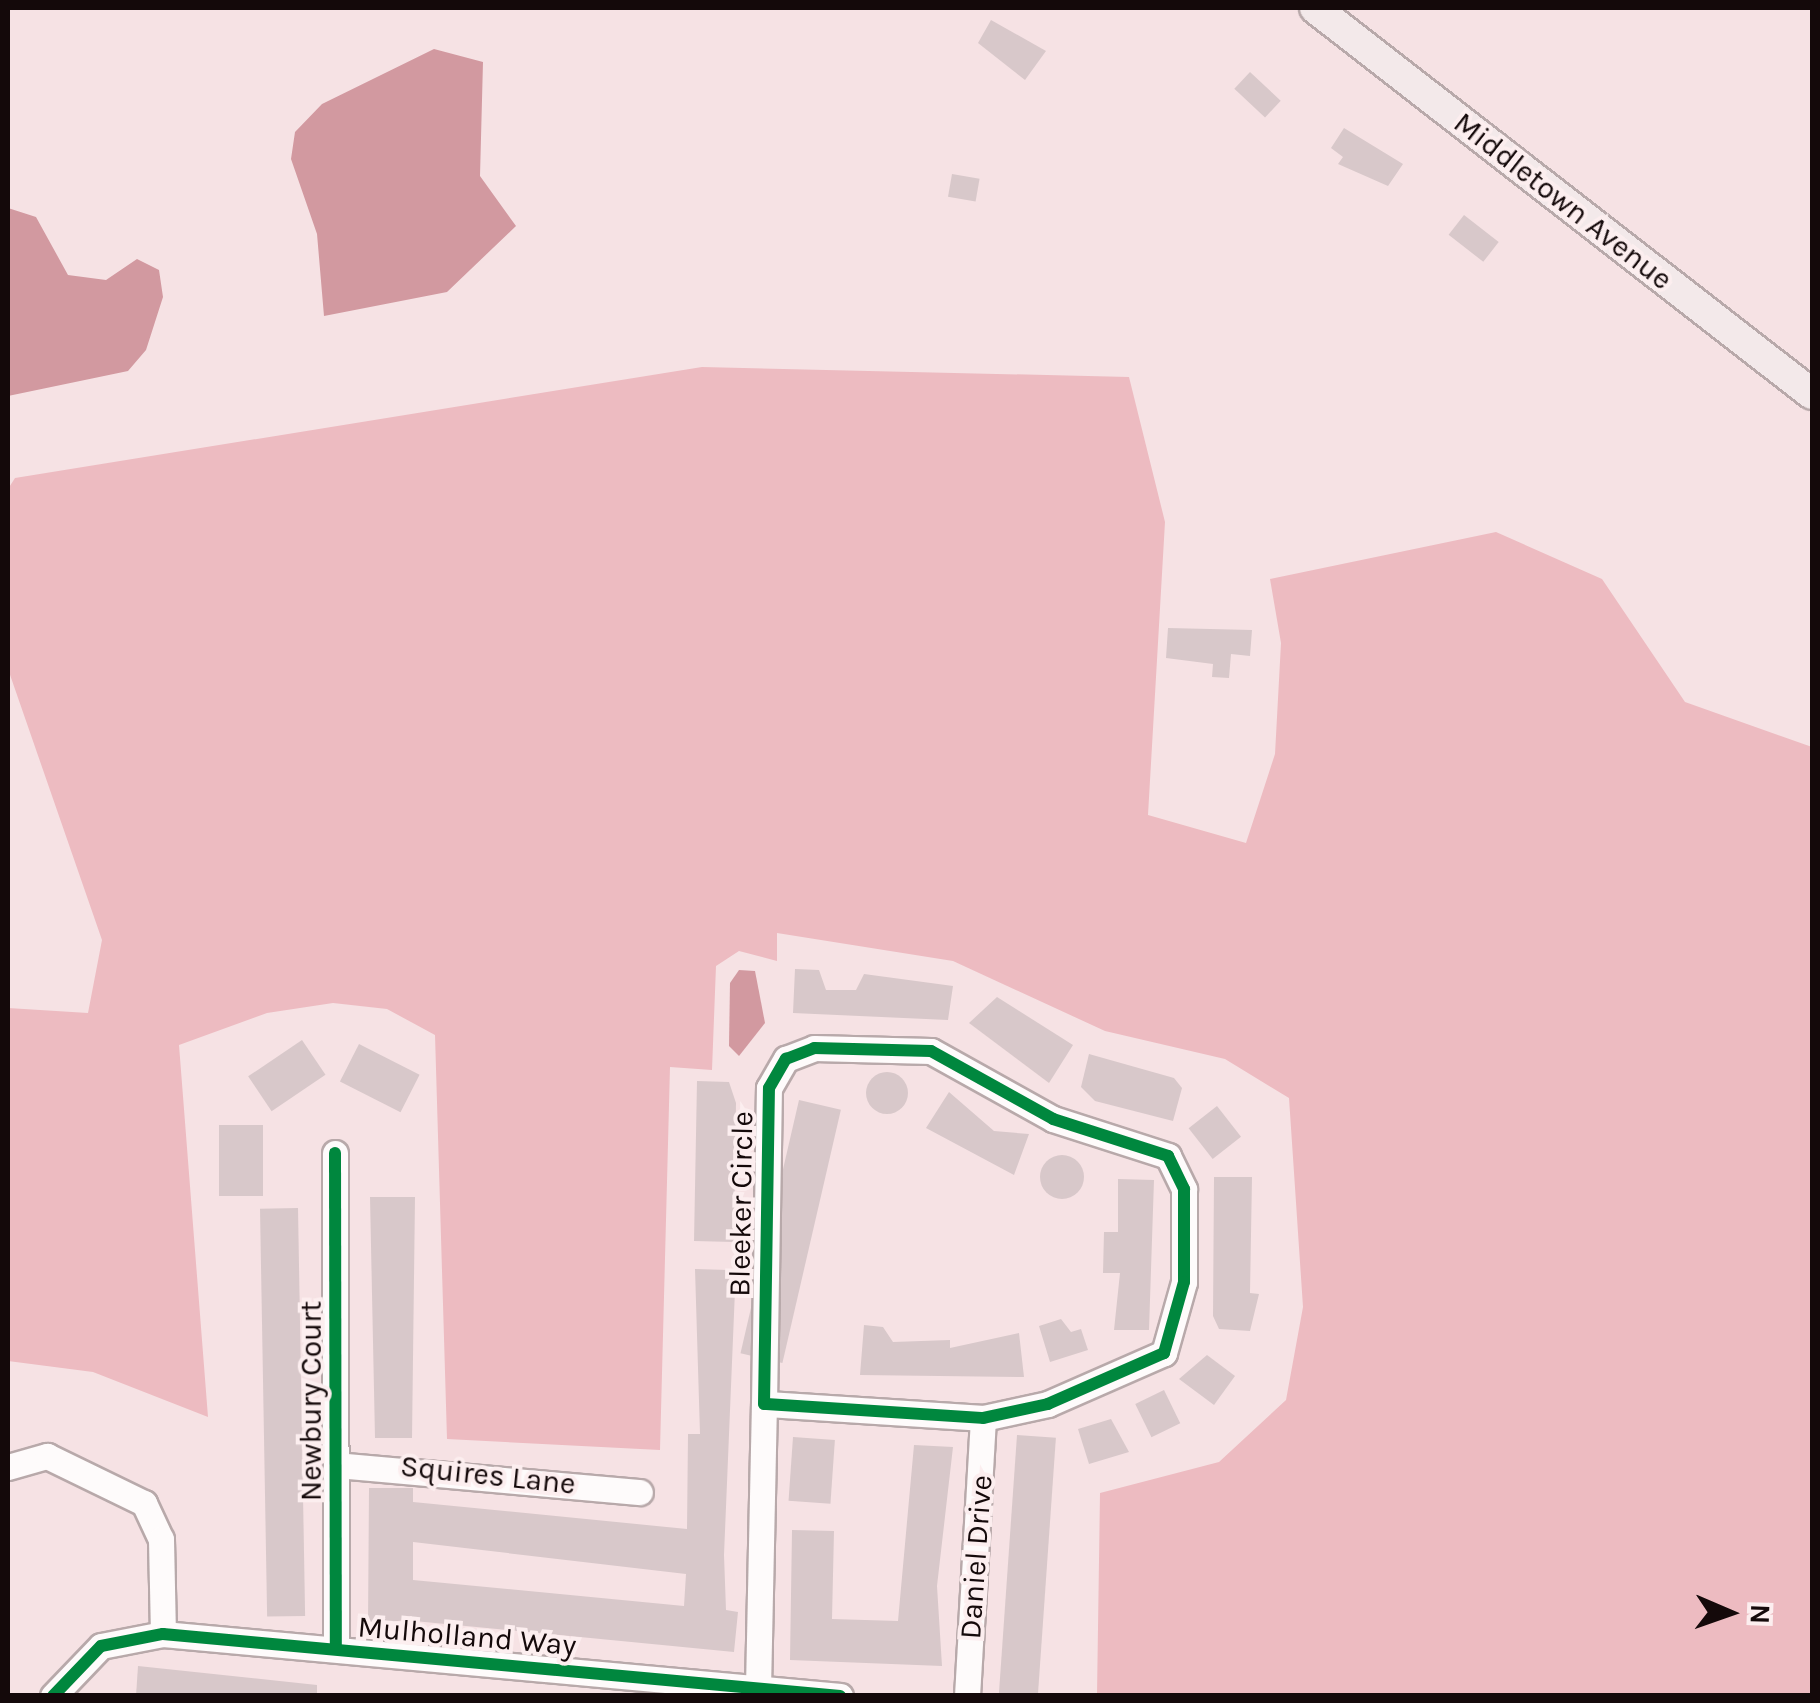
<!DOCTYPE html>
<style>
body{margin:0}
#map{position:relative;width:1820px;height:1703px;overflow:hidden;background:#f6e2e4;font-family:Karla,sans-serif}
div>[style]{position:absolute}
.forest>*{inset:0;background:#edbbc1}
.water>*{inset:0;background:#d299a0}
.building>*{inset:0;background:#d8c8ca;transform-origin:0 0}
.round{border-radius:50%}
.roads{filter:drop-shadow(2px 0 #b8a9aa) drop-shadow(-2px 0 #b8a9aa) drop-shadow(0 2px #b8a9aa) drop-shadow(0 -2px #b8a9aa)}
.minor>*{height:25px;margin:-12.5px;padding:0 12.5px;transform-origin:12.5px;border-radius:12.5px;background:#fefbfb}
.major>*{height:30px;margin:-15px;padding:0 15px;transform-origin:15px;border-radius:15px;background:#f3e9ea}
.cycleway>*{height:12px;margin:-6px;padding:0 6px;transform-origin:6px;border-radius:6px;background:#00873e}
span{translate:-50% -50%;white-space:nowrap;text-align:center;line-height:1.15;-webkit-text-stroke:8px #fceeef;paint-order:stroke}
.street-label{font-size:30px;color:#14090a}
.frame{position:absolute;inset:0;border:10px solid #14090a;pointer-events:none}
.north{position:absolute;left:1680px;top:1563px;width:100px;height:100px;-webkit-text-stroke:8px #fceeef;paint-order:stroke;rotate:92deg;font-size:28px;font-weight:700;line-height:40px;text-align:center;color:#14090a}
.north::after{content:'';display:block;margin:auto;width:35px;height:45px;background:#14090a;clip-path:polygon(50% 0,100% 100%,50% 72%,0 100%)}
</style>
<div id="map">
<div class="forest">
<i style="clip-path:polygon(702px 367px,1129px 377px,1165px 522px,1148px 815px,1246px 843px,1275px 754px,1281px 643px,1270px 579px,1496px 532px,1602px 579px,1685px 702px,1812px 747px,1812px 1695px,1097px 1695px,1100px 1493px,1219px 1462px,1286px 1400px,1303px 1307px,1289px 1098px,1225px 1059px,1105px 1031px,953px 961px,777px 933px,777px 961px,739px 951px,716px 966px,712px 1070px,670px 1067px,660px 1450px,447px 1439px,435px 1035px,387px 1009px,333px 1003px,267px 1013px,179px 1045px,208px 1417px,93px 1372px,8px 1361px,8px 1008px,88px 1013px,102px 940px,8px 669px,8px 489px,15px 478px)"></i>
</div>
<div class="water">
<i style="clip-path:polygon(434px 49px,483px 62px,480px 176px,516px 226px,447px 292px,324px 316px,317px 234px,291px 159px,295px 132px,322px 104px)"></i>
<i style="clip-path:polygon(8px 208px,36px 217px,68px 275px,106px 280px,137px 259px,159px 270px,163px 297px,146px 350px,128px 371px,8px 396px)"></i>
<i style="clip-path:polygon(755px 971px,765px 1023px,739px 1056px,729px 1046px,730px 983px,739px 970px)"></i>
</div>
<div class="building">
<i style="clip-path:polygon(991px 20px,1046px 51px,1025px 80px,978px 43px)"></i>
<i style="left:1250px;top:72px;width:42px;height:23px;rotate:43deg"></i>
<i style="clip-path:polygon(1344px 128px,1403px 164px,1388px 186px,1338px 164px,1343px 157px,1331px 148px)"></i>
<i style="left:952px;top:174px;width:28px;height:23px;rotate:10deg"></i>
<i style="left:1464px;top:215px;width:44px;height:25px;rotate:38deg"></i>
<i style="clip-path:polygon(1168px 628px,1252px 630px,1250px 656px,1231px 654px,1229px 678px,1212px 677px,1213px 664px,1166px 658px)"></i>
<i style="clip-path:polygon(795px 969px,819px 970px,826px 990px,856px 990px,864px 974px,953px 986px,948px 1020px,793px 1013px)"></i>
<i style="clip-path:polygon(997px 997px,1073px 1045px,1049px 1083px,969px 1023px)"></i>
<i style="left:302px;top:1040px;width:42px;height:65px;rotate:56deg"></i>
<i style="left:359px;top:1044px;width:68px;height:42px;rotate:27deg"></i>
<i style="clip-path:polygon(1089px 1054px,1174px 1078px,1182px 1088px,1173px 1121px,1095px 1101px,1081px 1087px)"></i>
<i class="round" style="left:866px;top:1072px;width:42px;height:42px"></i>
<i style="clip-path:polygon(697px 1081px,729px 1082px,736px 1103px,734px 1242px,694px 1241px)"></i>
<i style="clip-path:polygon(949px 1092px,994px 1131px,1029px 1134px,1014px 1175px,926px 1128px)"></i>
<i style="left:799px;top:1100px;width:43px;height:260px;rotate:13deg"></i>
<i style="left:1217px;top:1106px;width:39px;height:36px;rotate:52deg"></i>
<i style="left:219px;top:1125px;width:44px;height:71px"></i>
<i class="round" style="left:1040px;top:1155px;width:44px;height:44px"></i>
<i style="clip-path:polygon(1214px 1177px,1252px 1177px,1250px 1293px,1259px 1294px,1250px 1331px,1219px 1329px,1213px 1316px)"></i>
<i style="clip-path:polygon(1118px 1179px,1154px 1180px,1149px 1330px,1114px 1330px,1120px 1273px,1103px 1273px,1104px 1232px,1118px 1232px)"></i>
<i style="clip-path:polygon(370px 1197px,415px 1197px,412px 1438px,375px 1438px)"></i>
<i style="left:298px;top:1208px;width:408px;height:38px;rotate:89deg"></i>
<i style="clip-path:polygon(evenodd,695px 1269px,728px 1270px,735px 1290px,724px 1555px,726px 1610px,738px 1612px,734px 1652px,404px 1620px,368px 1626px,369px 1488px,413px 1488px,413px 1502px,687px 1529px,688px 1434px,700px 1434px,695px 1269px,413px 1542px,686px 1574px,684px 1606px,413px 1580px,413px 1542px)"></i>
<i style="clip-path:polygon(1061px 1319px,1071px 1332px,1081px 1329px,1088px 1350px,1050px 1362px,1039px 1326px)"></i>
<i style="clip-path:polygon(864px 1325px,883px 1327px,893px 1342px,950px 1340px,950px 1348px,1019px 1333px,1024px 1377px,860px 1375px)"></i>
<i style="clip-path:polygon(1207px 1355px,1235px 1376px,1214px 1405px,1179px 1379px)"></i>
<i style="left:1164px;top:1390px;width:37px;height:32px;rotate:64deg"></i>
<i style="clip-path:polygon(1111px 1419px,1129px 1452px,1089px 1464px,1078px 1429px)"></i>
<i style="left:1017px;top:1435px;width:39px;height:261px;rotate:4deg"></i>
<i style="left:793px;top:1437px;width:42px;height:64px;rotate:4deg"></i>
<i style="clip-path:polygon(914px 1445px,953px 1447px,937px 1586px,942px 1666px,790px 1660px,792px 1530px,834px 1531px,832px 1619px,898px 1621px)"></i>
<i style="clip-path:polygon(138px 1666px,317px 1685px,317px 1696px,136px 1696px)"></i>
</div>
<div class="roads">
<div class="minor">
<i style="left:814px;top:1048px;width:117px;rotate:1.5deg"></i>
<i style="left:931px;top:1051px;width:140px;rotate:29.1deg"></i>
<i style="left:1053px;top:1119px;width:121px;rotate:17.8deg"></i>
<i style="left:1168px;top:1156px;width:37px;rotate:64deg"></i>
<i style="left:1184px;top:1189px;width:93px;rotate:90deg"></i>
<i style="left:1184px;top:1282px;width:74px;rotate:105.7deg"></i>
<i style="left:1164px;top:1353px;width:127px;rotate:156.3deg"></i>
<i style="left:1048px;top:1404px;width:66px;rotate:167.8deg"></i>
<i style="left:983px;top:1418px;width:219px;rotate:-176.3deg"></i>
<i style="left:764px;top:1404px;width:316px;rotate:-89.1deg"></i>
<i style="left:769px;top:1088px;width:34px;rotate:-60deg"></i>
<i style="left:786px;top:1059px;width:30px;rotate:-21deg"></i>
<i style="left:335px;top:1153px;width:496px;rotate:89.9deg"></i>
<i style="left:336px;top:1465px;width:305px;rotate:5.1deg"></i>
<i style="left:8px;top:1467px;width:41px;rotate:-15.8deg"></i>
<i style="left:47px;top:1456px;width:108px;rotate:25.9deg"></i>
<i style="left:144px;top:1503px;width:40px;rotate:65deg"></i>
<i style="left:161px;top:1539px;width:95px;rotate:88.8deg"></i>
<i style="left:758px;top:1688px;width:284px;rotate:-88.8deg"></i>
<i style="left:53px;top:1696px;width:69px;rotate:-46.2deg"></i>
<i style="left:101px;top:1646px;width:63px;rotate:-11deg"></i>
<i style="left:163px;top:1634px;width:680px;rotate:5.23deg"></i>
<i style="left:967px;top:1696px;width:278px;rotate:-86.7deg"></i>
</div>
<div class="major">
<i style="left:1315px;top:8px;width:629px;rotate:37.84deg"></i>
</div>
</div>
<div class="cycleway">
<i style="left:814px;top:1048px;width:117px;rotate:1.5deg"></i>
<i style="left:931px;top:1051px;width:140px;rotate:29.1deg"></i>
<i style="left:1053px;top:1119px;width:121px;rotate:17.8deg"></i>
<i style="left:1168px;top:1156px;width:37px;rotate:64deg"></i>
<i style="left:1184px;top:1189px;width:93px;rotate:90deg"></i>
<i style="left:1184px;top:1282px;width:74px;rotate:105.7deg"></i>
<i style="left:1164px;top:1353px;width:127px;rotate:156.3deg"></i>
<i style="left:1048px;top:1404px;width:66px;rotate:167.8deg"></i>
<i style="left:983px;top:1418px;width:219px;rotate:-176.3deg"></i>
<i style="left:764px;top:1404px;width:316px;rotate:-89.1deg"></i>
<i style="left:769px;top:1088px;width:34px;rotate:-60deg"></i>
<i style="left:786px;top:1059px;width:30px;rotate:-21deg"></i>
<i style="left:335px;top:1153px;width:496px;rotate:89.9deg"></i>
<i style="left:53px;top:1696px;width:69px;rotate:-46.2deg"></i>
<i style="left:101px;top:1646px;width:63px;rotate:-11deg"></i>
<i style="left:163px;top:1634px;width:680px;rotate:5.23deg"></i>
</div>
<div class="street-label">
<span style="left:1563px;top:201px;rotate:38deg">Middletown Avenue</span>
<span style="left:741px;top:1204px;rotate:-89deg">Bleeker Circle</span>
<span style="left:311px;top:1401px;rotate:-90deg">Newbury Court</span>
<span style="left:488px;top:1475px;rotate:6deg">Squires Lane</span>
<span style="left:976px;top:1557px;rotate:-86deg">Daniel Drive</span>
<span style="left:467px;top:1636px;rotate:5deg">Mulholland Way</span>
</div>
<div class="frame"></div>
<div class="north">N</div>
</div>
